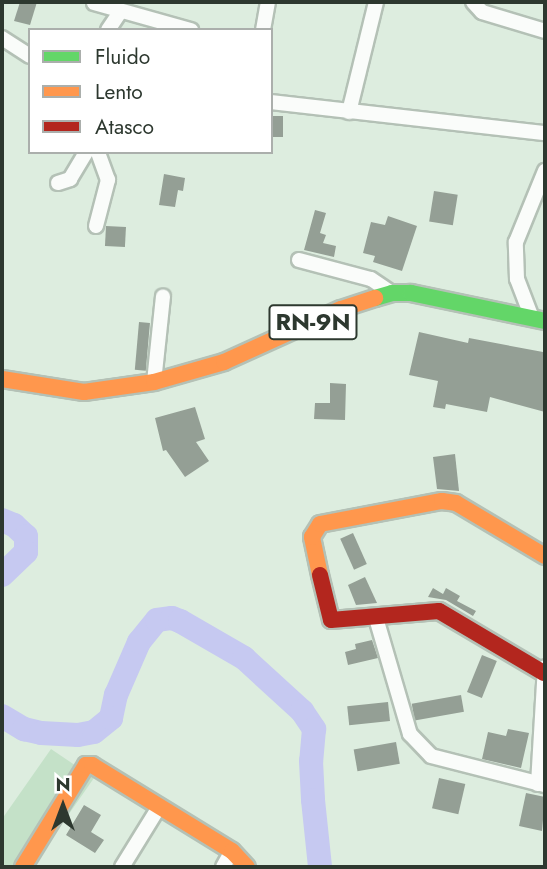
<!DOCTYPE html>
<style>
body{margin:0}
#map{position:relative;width:547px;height:869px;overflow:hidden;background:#ddeddf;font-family:Jost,sans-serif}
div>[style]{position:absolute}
.green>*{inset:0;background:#c4e1c8}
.river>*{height:24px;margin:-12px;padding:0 12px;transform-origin:12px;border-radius:12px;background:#c6c9f1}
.building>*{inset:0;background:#949f95;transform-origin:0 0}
.roads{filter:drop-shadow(2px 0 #b4c1b6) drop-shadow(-2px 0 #b4c1b6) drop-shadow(0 2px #b4c1b6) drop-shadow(0 -2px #b4c1b6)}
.street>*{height:14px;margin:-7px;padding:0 7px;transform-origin:7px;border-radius:7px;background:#fafcfa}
.fast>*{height:16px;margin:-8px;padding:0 8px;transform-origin:8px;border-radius:8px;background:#63d668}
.slow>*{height:16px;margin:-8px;padding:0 8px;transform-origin:8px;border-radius:8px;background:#ff974d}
.jam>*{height:16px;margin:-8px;padding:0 8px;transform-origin:8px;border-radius:8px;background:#b3261e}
span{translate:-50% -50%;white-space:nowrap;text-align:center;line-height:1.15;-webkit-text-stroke:7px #fff;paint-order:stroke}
.shield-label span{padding:2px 5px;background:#fff;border:2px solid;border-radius:5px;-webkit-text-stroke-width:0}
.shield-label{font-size:24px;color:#2d382f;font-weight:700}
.frame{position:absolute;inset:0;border:4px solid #2d382f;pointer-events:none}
.legend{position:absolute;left:28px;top:28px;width:245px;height:126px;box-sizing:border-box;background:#fff;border:2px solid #abafac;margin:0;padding:9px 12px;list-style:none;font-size:21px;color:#2d382f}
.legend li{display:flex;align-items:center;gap:14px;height:35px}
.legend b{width:35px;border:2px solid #abafac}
.north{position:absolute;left:28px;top:771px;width:70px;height:70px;-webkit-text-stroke:5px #fff;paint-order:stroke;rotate:0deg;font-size:19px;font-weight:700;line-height:28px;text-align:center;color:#2d382f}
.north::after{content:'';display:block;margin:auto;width:24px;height:32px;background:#2d382f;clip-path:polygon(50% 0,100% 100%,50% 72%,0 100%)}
</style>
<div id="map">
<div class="green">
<i style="clip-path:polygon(51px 749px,94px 778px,32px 867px,7px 867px,2px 864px,2px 819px)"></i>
</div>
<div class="river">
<i style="left:2px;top:520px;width:13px;rotate:23deg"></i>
<i style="left:14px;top:525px;width:16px;rotate:43deg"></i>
<i style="left:26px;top:536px;width:16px;rotate:90deg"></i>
<i style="left:26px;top:552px;width:33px;rotate:136deg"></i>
<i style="left:2px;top:716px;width:26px;rotate:31deg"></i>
<i style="left:24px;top:729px;width:17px;rotate:13deg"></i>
<i style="left:41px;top:733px;width:37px;rotate:3deg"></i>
<i style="left:78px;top:735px;width:16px;rotate:-11deg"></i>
<i style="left:94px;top:732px;width:22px;rotate:-39deg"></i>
<i style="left:111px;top:718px;width:24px;rotate:-78deg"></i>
<i style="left:116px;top:695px;width:58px;rotate:-66.5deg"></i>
<i style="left:139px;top:642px;width:28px;rotate:-51deg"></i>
<i style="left:157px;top:620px;width:15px;rotate:-8deg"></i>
<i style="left:172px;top:618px;width:9px;rotate:21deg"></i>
<i style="left:180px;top:621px;width:74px;rotate:30deg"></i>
<i style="left:244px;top:658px;width:79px;rotate:42.4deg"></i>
<i style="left:302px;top:711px;width:22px;rotate:56deg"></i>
<i style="left:314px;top:729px;width:32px;rotate:95deg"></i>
<i style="left:311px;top:761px;width:39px;rotate:87deg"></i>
<i style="left:313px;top:800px;width:67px;rotate:84deg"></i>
</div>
<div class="building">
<i style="clip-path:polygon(20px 2px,37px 2px,30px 25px,14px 21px)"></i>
<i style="left:271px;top:116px;width:12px;height:21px"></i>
<i style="clip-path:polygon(164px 174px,185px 178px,183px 191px,178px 190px,175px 207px,159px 205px)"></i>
<i style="left:434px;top:191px;width:24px;height:31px;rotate:9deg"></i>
<i style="clip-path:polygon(315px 210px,326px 213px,320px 233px,326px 235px,323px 243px,336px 246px,334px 257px,304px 250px)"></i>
<i style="clip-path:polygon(388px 216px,417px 226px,402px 271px,373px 262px,375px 256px,363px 253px,371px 222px,385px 225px)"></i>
<i style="left:106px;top:226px;width:20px;height:20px;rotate:3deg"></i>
<i style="left:139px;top:322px;width:11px;height:48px;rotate:5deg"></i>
<i style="clip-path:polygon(419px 332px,468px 343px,469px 338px,543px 352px,545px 412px,490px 397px,487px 412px,446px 404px,445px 409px,433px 407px,438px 381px,409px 375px)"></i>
<i style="clip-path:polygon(330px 383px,346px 384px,345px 420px,314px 419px,315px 403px,330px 403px)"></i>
<i style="clip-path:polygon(195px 407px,205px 439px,196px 442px,209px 461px,185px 477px,166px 450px,163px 451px,155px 418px)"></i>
<i style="clip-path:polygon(455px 454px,459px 491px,437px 489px,433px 457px)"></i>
<i style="left:353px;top:533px;width:34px;height:14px;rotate:66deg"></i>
<i style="clip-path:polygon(365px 577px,377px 603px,356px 605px,348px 585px)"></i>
<i style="clip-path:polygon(433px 588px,443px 594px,446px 588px,460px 596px,457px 601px,476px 611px,473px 616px,446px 600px,428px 597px)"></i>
<i style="clip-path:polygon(372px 640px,378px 658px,348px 665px,345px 652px,356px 649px,355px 644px)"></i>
<i style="left:482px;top:655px;width:16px;height:40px;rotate:22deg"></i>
<i style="left:461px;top:695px;width:17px;height:50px;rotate:80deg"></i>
<i style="left:388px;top:702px;width:19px;height:41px;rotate:84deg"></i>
<i style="clip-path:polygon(508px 729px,529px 733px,521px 768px,482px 759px,488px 732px,506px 736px)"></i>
<i style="left:396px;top:742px;width:22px;height:43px;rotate:80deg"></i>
<i style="left:439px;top:778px;width:27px;height:31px;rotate:13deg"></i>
<i style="clip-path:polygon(526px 793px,545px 797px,542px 831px,519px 826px)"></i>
<i style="clip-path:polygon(84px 805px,101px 815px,91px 832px,104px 840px,95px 853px,66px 835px)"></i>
</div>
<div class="roads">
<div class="street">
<i style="left:473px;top:2px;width:13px;rotate:48deg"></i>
<i style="left:482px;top:12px;width:66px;rotate:16.8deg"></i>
<i style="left:94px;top:3px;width:101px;rotate:15.6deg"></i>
<i style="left:108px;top:30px;width:23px;rotate:-56deg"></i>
<i style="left:263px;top:30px;width:28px;rotate:-80deg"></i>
<i style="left:2px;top:38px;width:33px;rotate:33deg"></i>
<i style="left:271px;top:102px;width:276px;rotate:6.5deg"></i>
<i style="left:349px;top:112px;width:113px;rotate:-76.2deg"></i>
<i style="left:58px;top:183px;width:13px;rotate:-18deg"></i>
<i style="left:70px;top:179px;width:31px;rotate:-59deg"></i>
<i style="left:96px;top:226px;width:48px;rotate:-75.4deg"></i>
<i style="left:108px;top:180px;width:30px;rotate:-110deg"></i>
<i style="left:299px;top:260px;width:74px;rotate:14.8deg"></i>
<i style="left:371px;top:279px;width:25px;rotate:34deg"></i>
<i style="left:532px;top:318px;width:42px;rotate:-111deg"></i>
<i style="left:517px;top:279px;width:37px;rotate:-92deg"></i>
<i style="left:516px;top:242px;width:77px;rotate:-67.8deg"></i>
<i style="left:154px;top:382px;width:86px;rotate:-84deg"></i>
<i style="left:376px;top:618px;width:121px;rotate:73.7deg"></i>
<i style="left:410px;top:734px;width:30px;rotate:46deg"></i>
<i style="left:431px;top:756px;width:118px;rotate:14.3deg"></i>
<i style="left:538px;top:784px;width:117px;rotate:-86.6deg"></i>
<i style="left:122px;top:867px;width:70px;rotate:-58.3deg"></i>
<i style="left:223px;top:867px;width:18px;rotate:-61deg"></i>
</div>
<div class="fast">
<i style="left:375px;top:298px;width:18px;rotate:-16deg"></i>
<i style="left:392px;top:293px;width:19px"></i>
<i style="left:411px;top:293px;width:137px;rotate:11.8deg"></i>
</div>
<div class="slow">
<i style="left:2px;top:379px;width:83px;rotate:9deg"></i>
<i style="left:84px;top:392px;width:71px;rotate:-8.1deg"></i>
<i style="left:154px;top:382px;width:73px;rotate:-15.9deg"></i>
<i style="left:224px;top:362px;width:128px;rotate:-24.4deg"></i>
<i style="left:341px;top:309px;width:36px;rotate:-18deg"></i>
<i style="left:320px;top:575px;width:39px;rotate:-102deg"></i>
<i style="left:312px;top:537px;width:15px;rotate:-58deg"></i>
<i style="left:320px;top:524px;width:124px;rotate:-10.7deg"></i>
<i style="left:442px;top:501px;width:14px;rotate:8deg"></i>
<i style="left:456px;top:503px;width:104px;rotate:30.8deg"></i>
<i style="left:23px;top:867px;width:120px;rotate:-58.3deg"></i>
<i style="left:86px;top:765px;width:6px"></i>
<i style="left:92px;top:765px;width:164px;rotate:31.6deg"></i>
<i style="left:232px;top:851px;width:22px;rotate:47deg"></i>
</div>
<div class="jam">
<i style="left:320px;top:575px;width:46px;rotate:76.3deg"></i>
<i style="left:331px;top:620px;width:108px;rotate:-4.8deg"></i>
<i style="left:439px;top:611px;width:122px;rotate:30.6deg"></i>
</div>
</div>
<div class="shield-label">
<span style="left:313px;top:322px">RN-9N</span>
</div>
<div class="frame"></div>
<ul class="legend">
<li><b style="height:9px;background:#63d668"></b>Fluido</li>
<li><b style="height:9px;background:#ff974d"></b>Lento</li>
<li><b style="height:9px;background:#b3261e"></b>Atasco</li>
</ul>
<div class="north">N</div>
</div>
